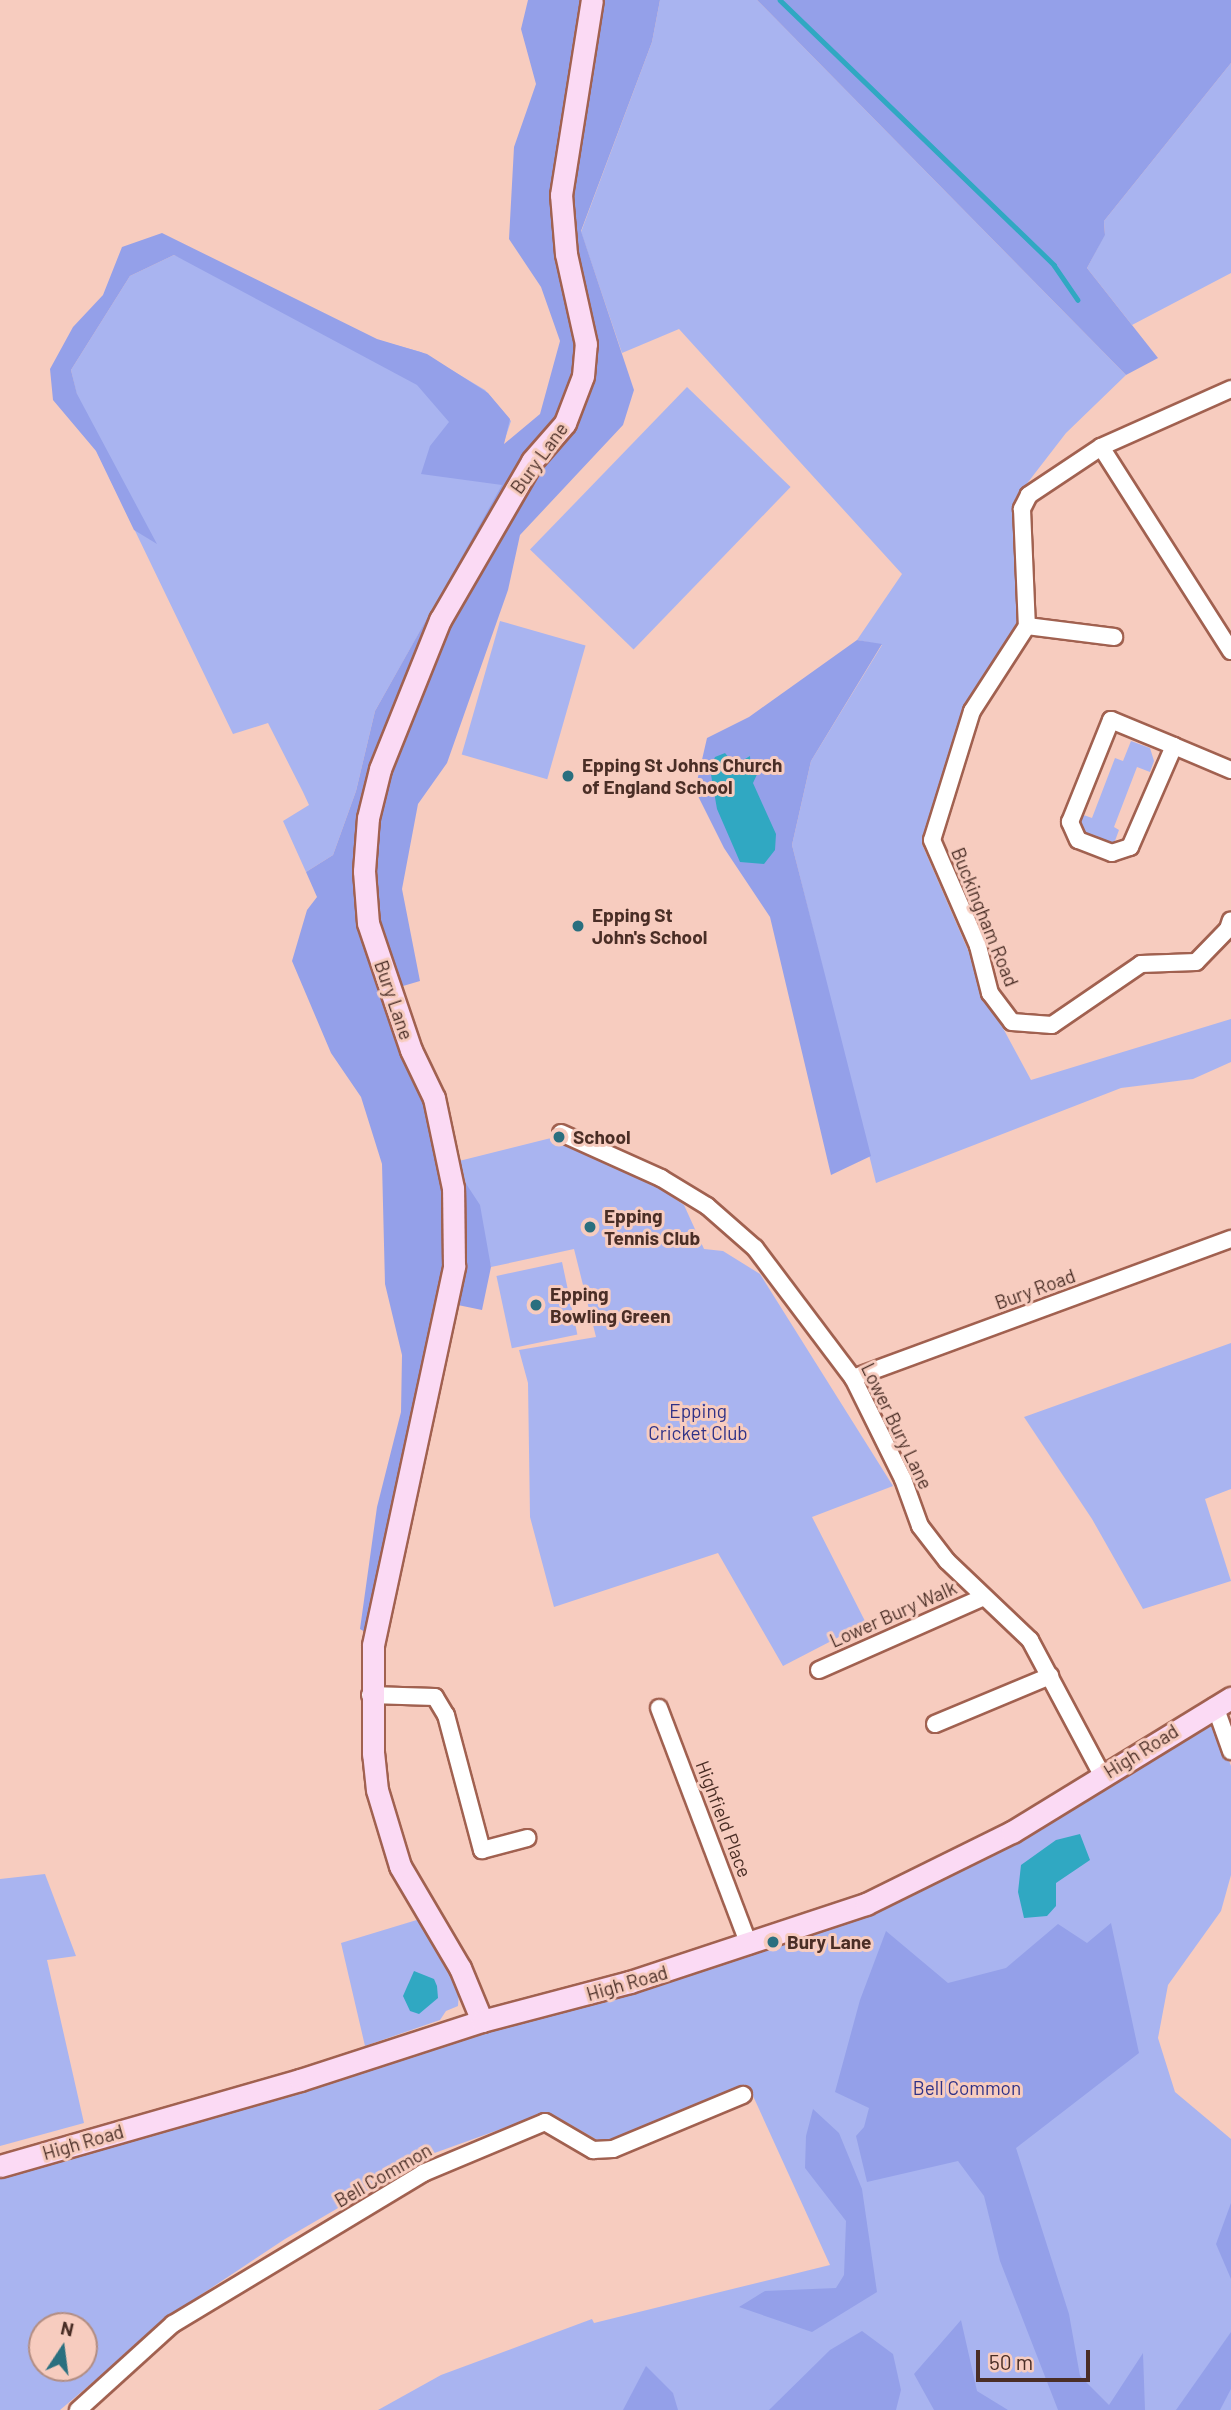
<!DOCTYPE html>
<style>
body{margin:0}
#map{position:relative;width:1231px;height:2410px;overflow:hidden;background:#f7ccbf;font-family:Barlow,sans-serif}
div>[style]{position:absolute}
.green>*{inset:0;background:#a9b4f0;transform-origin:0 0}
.forest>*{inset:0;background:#94a0e9}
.water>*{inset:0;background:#30a8c2}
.stream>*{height:4.5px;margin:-2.25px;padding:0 2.25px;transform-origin:2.25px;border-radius:2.25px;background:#30a8c2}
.roads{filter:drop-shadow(2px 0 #a16150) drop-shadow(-2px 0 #a16150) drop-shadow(0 2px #a16150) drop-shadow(0 -2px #a16150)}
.minor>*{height:16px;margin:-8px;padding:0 8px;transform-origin:8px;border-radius:8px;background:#fff}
.secondary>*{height:21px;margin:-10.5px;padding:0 10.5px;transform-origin:10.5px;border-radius:10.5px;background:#fbdaf4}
.dots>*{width:19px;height:19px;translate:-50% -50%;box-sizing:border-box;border:4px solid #f7ccbf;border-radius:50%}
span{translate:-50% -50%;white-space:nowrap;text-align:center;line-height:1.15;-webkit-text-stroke:6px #f7ccbf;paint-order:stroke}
.street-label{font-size:19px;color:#4a2e26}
.poi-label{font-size:19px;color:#4a2e26;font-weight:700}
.left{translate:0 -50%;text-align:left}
.park-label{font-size:19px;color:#303287}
.north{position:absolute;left:28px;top:2312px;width:70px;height:70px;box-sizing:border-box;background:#f7ccbf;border:2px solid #b28d82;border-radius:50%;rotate:13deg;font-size:19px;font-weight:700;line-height:28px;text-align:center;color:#4a2e26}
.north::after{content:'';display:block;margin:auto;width:24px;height:32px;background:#2a6f7f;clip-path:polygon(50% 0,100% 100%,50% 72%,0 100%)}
.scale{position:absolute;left:976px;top:2350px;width:114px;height:32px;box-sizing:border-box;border:4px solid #4a2e26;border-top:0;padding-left:9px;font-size:21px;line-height:24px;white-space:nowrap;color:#4a2e26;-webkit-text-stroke:5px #f7ccbf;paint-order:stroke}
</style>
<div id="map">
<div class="green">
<i style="clip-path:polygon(660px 0,757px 0,1126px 375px,1066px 433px,1015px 499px,1022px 626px,962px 712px,922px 844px,997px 1017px,1031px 1080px,1231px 1019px,1231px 1062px,1193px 1079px,1121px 1088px,876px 1183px,792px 845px,811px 761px,882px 645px,857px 640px,902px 574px,679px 329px,622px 353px,581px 232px,652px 42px)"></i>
<i style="clip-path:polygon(1231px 63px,1231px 273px,1132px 325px,1087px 268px,1105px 234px,1104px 221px)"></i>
<i style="clip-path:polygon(174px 255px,370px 338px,421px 352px,485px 390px,511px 421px,503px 445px,502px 486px,375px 711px,356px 791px,333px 855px,306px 872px,283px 821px,309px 805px,303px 792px,268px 723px,233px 734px,84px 425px,71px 370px,130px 276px)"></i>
<i style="left:687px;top:387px;width:144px;height:226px;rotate:44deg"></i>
<i style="left:500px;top:621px;width:89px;height:139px;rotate:16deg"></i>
<i style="clip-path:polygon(1131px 741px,1150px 748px,1154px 761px,1150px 772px,1137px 767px,1114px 827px,1119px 830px,1112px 849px,1081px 837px,1074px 822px,1078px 813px,1092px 818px,1115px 758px,1123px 761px)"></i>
<i style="clip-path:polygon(555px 1137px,655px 1185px,684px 1205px,704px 1249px,723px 1251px,760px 1274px,893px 1486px,812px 1517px,866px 1623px,783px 1666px,718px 1553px,554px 1607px,530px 1517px,528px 1383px,519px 1350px,596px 1337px,574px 1249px,491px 1267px,459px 1161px)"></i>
<i style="left:562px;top:1262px;width:74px;height:67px;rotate:78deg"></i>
<i style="clip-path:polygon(1231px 1343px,1231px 1489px,1205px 1499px,1231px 1581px,1143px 1609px,1092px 1519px,1024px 1417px)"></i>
<i style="clip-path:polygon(evenodd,1213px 1719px,1231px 1766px,1231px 1875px,1221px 1911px,1168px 1985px,1158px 2038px,1175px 2092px,1231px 2139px,1231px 2410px,378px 2410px,441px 2375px,592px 2319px,594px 2323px,830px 2265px,748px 2085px,608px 2146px,548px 2112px,429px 2155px,285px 2239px,181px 2308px,60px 2410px,0 2410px,0 2171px,653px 1982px,874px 1911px,1213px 1719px,42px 2326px,84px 2326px,84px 2368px,42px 2368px,42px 2326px)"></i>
<i style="clip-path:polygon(45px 1874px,76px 1956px,47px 1960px,84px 2123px,0 2146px,0 1879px)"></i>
<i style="clip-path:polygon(420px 1919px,449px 1966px,459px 1991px,458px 2006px,446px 2011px,440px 2020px,365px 2046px,341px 1943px)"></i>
</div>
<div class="forest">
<i style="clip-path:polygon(528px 0,660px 0,652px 42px,581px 231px,634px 390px,623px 425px,520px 535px,508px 590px,447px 763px,418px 804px,402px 889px,420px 981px,386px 991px,461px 1176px,480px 1205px,491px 1267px,482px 1310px,453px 1304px,365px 1632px,360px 1629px,377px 1507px,401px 1412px,402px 1355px,385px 1284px,382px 1164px,361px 1097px,331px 1053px,292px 961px,307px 910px,317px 897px,306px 872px,333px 855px,356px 791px,375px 711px,502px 485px,421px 474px,430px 446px,449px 422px,417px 385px,174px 255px,130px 276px,71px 370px,77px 394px,157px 544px,134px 530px,96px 451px,53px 400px,50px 369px,73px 327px,103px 295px,122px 247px,162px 233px,377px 339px,427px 354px,488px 393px,510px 419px,504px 444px,540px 414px,560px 341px,541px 287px,509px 239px,514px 147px,536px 84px,521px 29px)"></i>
<i style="clip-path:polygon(757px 0,1231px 0,1231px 63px,1104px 221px,1105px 235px,1087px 268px,1158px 358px,1126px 375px)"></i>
<i style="clip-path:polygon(857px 640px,882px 644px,811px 761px,792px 845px,871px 1156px,831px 1175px,770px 917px,724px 848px,695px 790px,707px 738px,749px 717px)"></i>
<i style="clip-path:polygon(1111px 1923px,1139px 2053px,1016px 2148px,1069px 2314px,1080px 2376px,1109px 2405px,1143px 2353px,1145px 2410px,1058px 2410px,1000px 2261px,984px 2196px,958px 2161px,867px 2182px,856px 2136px,864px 2127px,869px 2108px,835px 2092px,860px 2000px,886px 1931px,948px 1983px,1006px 1968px,1058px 1924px,1087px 1943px)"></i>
<i style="clip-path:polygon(813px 2109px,839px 2133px,862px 2189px,877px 2292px,812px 2332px,739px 2307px,765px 2291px,836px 2288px,844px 2275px,846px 2221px,805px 2168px,806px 2136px)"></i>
<i style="clip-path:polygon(1231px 2203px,1231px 2279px,1216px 2244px)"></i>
<i style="clip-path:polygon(961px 2320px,977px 2391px,1008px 2410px,934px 2410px,914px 2374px)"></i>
<i style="clip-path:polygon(862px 2331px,893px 2354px,901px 2390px,896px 2410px,769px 2410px,830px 2350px)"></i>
<i style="clip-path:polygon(1231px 2332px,1231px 2389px,1220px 2410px,1176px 2410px)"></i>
<i style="clip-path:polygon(646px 2366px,673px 2393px,678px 2410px,623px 2410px)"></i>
</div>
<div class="water">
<i style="clip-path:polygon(725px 753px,735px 765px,750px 756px,751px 770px,760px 768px,753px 783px,776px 834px,775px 850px,764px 864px,740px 862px,717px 809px,710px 769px,715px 757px)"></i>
<i style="clip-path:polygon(1080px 1834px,1090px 1860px,1056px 1883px,1056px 1906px,1047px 1916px,1024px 1918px,1018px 1892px,1021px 1865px,1056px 1840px)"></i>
<i style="clip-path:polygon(414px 1971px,434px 1979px,437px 1986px,438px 1998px,419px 2014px,410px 2011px,403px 1996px)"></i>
</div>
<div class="stream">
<i style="left:780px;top:0;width:381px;rotate:44deg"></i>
<i style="left:1054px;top:265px;width:42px;rotate:55.6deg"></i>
</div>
<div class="roads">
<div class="minor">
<i style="left:1231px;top:389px;width:142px;rotate:156deg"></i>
<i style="left:1101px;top:447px;width:87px;rotate:146.3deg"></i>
<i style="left:1029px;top:495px;width:16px;rotate:117deg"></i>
<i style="left:1022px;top:509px;width:117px;rotate:87.6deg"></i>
<i style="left:1027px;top:626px;width:101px;rotate:122.9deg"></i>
<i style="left:972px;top:711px;width:135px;rotate:107.2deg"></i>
<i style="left:932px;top:840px;width:116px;rotate:66.5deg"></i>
<i style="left:978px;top:946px;width:49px;rotate:75.7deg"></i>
<i style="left:990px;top:993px;width:36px;rotate:53deg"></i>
<i style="left:1012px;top:1022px;width:40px;rotate:4.3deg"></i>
<i style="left:1052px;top:1025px;width:108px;rotate:-34.4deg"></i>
<i style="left:1141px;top:964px;width:55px;rotate:-2.1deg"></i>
<i style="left:1196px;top:962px;width:46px;rotate:-45.9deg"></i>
<i style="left:1228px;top:929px;width:9px;rotate:-72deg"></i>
<i style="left:1101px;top:447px;width:242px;rotate:57.5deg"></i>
<i style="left:1027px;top:626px;width:88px;rotate:7.2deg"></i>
<i style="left:1174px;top:746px;width:110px;rotate:113.5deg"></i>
<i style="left:1130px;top:847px;width:19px;rotate:162deg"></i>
<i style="left:1112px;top:853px;width:36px;rotate:-159deg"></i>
<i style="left:1078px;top:840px;width:20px;rotate:-114deg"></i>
<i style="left:1070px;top:822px;width:110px;rotate:-68.1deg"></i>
<i style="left:1111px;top:720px;width:68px;rotate:22.4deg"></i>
<i style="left:1174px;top:746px;width:62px;rotate:22.8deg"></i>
<i style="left:561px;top:1133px;width:110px;rotate:24.2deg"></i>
<i style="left:661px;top:1178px;width:54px;rotate:31.3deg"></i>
<i style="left:707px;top:1206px;width:64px;rotate:41.2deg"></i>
<i style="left:755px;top:1248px;width:163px;rotate:53deg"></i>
<i style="left:853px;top:1378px;width:113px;rotate:63.7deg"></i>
<i style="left:903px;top:1479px;width:50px;rotate:70.1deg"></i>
<i style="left:920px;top:1526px;width:44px;rotate:52.4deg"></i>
<i style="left:947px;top:1561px;width:115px;rotate:43.6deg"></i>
<i style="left:1030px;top:1640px;width:153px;rotate:61.9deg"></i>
<i style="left:853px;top:1378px;width:403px;rotate:-20.2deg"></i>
<i style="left:819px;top:1670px;width:180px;rotate:-23.9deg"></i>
<i style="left:370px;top:1695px;width:65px;rotate:1.8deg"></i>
<i style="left:435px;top:1697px;width:21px;rotate:59deg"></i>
<i style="left:446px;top:1715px;width:140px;rotate:75.1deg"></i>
<i style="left:482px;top:1850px;width:47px;rotate:-14.9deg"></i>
<i style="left:1215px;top:1706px;width:48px;rotate:70.4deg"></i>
<i style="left:659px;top:1708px;width:254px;rotate:69.2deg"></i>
<i style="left:935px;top:1724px;width:125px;rotate:-22.7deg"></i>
<i style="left:78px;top:2410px;width:128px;rotate:-42.2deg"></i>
<i style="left:173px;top:2324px;width:292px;rotate:-31.1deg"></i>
<i style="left:423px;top:2173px;width:132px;rotate:-22.7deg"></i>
<i style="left:545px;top:2122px;width:56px;rotate:30.3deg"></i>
<i style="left:593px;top:2150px;width:20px;rotate:-3deg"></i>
<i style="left:613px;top:2149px;width:141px;rotate:-22.6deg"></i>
</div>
<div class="secondary">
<i style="left:482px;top:2021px;width:57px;rotate:-112.5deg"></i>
<i style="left:460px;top:1968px;width:118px;rotate:-120.5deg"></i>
<i style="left:400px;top:1866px;width:79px;rotate:-106.8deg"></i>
<i style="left:377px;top:1790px;width:36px;rotate:-96deg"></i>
<i style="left:373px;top:1754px;width:109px;rotate:-90deg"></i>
<i style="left:373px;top:1645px;width:388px;rotate:-77.9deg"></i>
<i style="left:454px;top:1266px;width:78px;rotate:-90.7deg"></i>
<i style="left:453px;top:1188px;width:92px;rotate:-101.9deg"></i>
<i style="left:434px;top:1098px;width:53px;rotate:-115.6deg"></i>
<i style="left:411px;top:1050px;width:134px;rotate:-108.7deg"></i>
<i style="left:368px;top:923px;width:52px;rotate:-94.4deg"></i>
<i style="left:364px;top:871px;width:53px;rotate:-85.7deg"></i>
<i style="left:368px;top:818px;width:50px;rotate:-76.2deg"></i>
<i style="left:380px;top:769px;width:161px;rotate:-68.1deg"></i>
<i style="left:440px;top:620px;width:184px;rotate:-59.9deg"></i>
<i style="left:532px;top:461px;width:50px;rotate:-49deg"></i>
<i style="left:565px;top:423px;width:50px;rotate:-69deg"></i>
<i style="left:583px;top:376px;width:32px;rotate:-85deg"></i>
<i style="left:586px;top:344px;width:92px;rotate:-102.5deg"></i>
<i style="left:566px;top:254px;width:59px;rotate:-94.8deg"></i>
<i style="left:561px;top:195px;width:197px;rotate:-81deg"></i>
<i style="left:0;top:2166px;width:312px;rotate:-16deg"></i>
<i style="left:300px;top:2080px;width:191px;rotate:-18deg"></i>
<i style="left:482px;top:2021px;width:153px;rotate:-14.8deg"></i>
<i style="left:630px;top:1982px;width:249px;rotate:-18.3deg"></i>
<i style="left:866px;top:1904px;width:163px;rotate:-26.3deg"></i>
<i style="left:1012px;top:1832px;width:257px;rotate:-31.5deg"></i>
</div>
</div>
<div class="dots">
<i style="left:568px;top:776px;background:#2a6f7f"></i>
<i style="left:578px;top:926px;background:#2a6f7f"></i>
<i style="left:559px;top:1137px;background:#2a6f7f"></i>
<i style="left:590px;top:1227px;background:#2a6f7f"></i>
<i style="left:536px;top:1305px;background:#2a6f7f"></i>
<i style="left:773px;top:1942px;background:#2a6f7f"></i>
</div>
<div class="street-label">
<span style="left:539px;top:458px;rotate:-54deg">Bury Lane</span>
<span style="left:985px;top:917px;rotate:68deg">Buckingham Road</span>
<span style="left:394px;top:1000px;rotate:71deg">Bury Lane</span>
<span style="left:1035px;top:1289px;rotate:-20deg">Bury Road</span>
<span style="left:897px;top:1426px;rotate:64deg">Lower Bury Lane</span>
<span style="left:893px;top:1614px;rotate:-24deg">Lower Bury Walk</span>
<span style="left:1141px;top:1751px;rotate:-32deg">High Road</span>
<span style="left:724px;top:1819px;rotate:69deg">Highfield Place</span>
<span style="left:627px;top:1983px;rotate:-16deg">High Road</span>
<span style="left:83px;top:2142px;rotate:-16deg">High Road</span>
<span style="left:383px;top:2175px;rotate:-30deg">Bell Common</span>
</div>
<div class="poi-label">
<span class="left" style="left:582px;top:776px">Epping St Johns Church<br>of England School</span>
<span class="left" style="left:592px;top:926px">Epping St<br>John's School</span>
<span class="left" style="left:573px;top:1137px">School</span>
<span class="left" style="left:604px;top:1227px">Epping<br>Tennis Club</span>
<span class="left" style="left:550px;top:1305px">Epping<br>Bowling Green</span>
<span class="left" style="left:787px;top:1942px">Bury Lane</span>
</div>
<div class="park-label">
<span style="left:698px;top:1422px">Epping<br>Cricket Club</span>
<span style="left:967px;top:2088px">Bell Common</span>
</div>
<div class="north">N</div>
<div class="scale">50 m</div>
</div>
